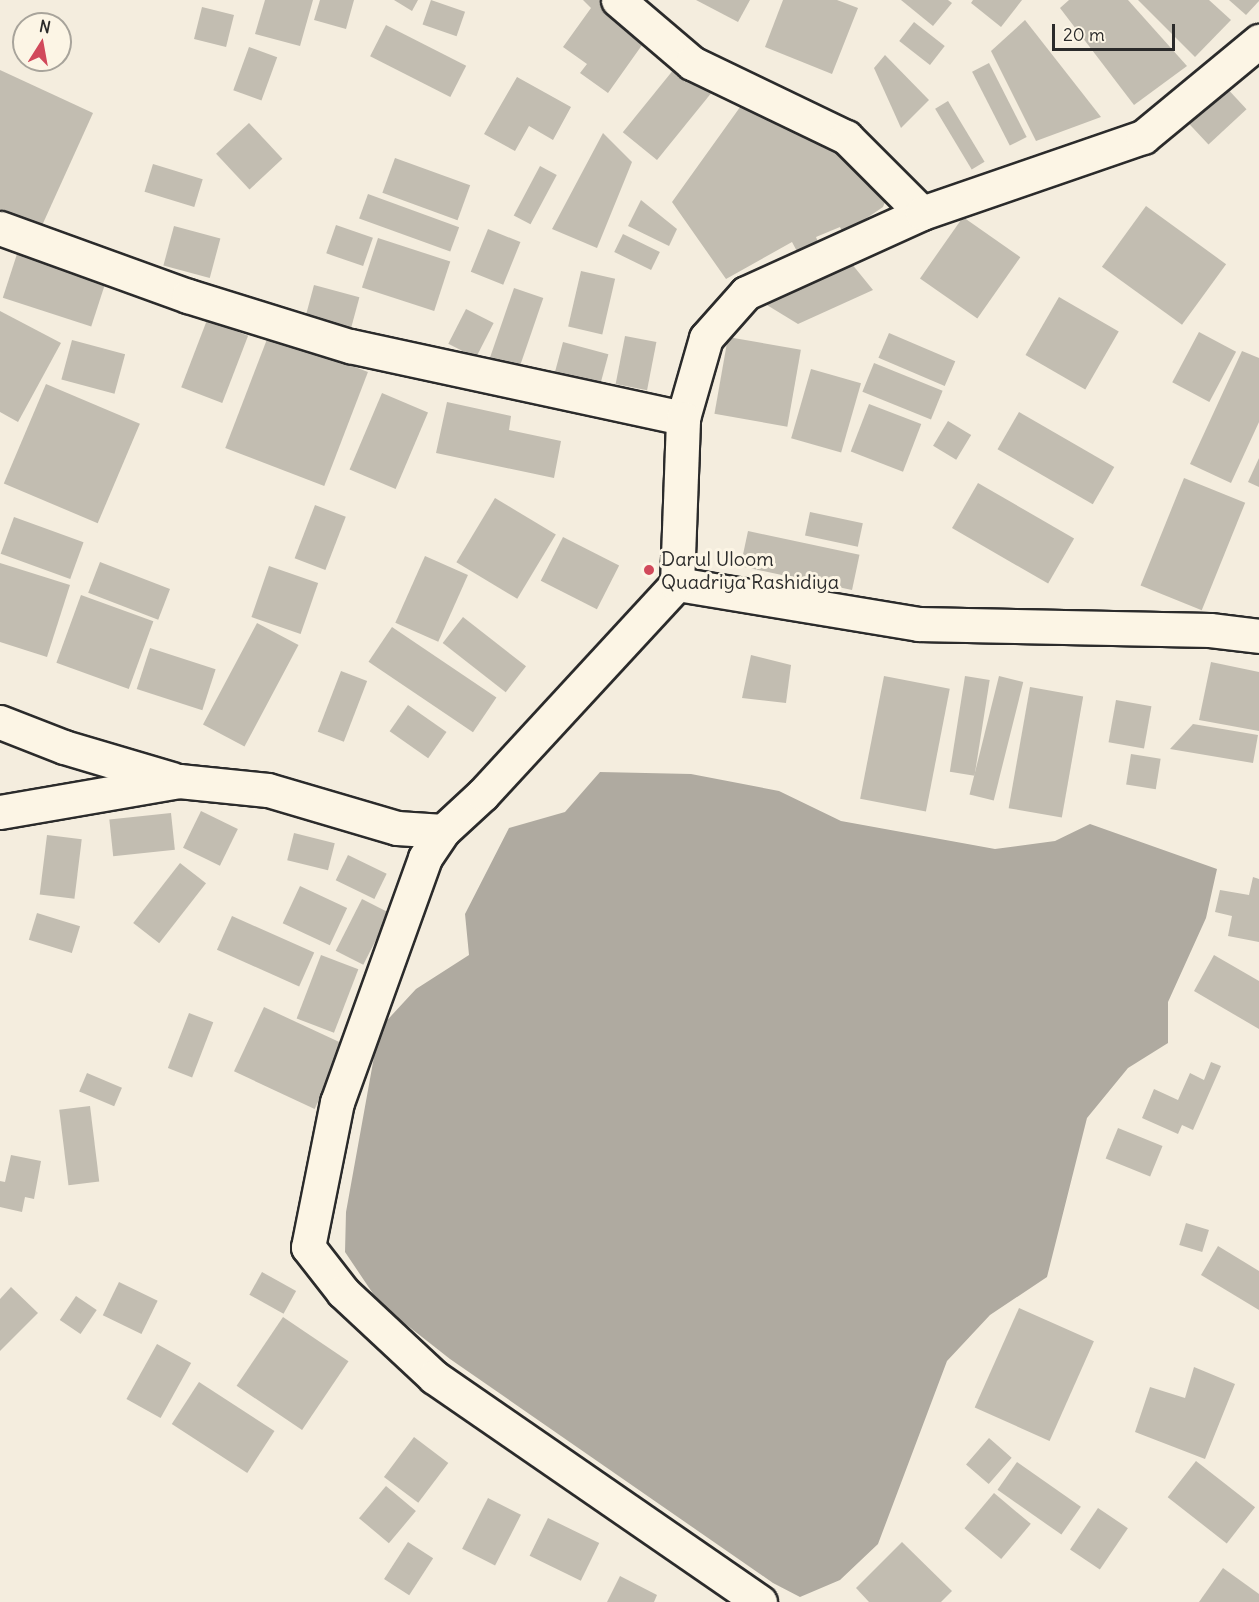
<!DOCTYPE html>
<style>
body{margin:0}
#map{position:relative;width:1259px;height:1602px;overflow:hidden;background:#f4edde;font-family:Delius,sans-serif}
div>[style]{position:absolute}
.water>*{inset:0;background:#afaaa0}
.building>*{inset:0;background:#c2bdb1;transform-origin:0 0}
.roads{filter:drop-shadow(2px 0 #2b2b2b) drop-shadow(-2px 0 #2b2b2b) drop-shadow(0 2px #2b2b2b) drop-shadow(0 -2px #2b2b2b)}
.minor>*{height:33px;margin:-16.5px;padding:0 16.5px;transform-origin:16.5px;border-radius:16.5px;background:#fcf5e5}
.dots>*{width:16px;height:16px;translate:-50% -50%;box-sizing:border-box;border:3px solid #fcf5e5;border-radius:50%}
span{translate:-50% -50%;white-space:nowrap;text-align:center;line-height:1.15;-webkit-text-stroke:6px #fcf5e5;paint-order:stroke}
.poi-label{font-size:20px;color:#2b2b2b}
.left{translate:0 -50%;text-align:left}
.north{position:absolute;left:12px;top:12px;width:60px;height:60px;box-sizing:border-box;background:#fcf5e5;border:2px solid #a8a49b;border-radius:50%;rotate:11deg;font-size:16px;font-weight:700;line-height:24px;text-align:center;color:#2b2b2b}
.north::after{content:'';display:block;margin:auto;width:21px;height:27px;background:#d1495b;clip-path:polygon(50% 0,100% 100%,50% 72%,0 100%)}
.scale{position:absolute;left:1052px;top:24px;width:123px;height:27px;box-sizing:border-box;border:3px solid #2b2b2b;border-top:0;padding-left:8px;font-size:18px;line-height:21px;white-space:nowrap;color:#2b2b2b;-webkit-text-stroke:4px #fcf5e5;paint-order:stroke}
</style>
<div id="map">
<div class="water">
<i style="clip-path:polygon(600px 772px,691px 774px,779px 791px,841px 821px,995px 849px,1055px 841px,1090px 824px,1217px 869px,1206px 918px,1168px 1002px,1168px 1043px,1128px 1068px,1087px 1118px,1047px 1277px,990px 1315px,947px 1361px,878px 1544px,840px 1580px,800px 1597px,773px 1583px,450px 1359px,380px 1304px,345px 1252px,346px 1212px,379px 1029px,416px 989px,469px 955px,465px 914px,509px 828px,565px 812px)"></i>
</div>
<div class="building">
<i style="clip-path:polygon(265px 0,313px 0,300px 46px,255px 34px)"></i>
<i style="clip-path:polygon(320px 0,354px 0,346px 29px,314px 20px)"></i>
<i style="clip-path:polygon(394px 0,418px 0,412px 11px)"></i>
<i style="left:431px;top:0;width:36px;height:26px;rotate:19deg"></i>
<i style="clip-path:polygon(583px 0,630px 0,652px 31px,608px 93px,580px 73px,587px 64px,563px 47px,591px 8px)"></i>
<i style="clip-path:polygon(696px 0,750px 0,738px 22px)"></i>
<i style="clip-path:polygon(783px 0,837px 0,858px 8px,832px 74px,765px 47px)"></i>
<i style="clip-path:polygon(901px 0,948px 0,952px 3px,933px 26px)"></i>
<i style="clip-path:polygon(973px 0,1022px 0,1001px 27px,971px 3px)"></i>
<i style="clip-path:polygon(1069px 0,1128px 0,1187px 66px,1134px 105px,1060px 8px)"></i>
<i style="clip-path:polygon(1138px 0,1209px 0,1231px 20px,1195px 57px)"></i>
<i style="clip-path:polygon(1229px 0,1259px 0,1259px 1px,1246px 15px)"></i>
<i style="left:202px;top:7px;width:33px;height:33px;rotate:14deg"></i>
<i style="clip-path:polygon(1025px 20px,1101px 117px,1036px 141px,991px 51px)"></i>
<i style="left:914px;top:22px;width:39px;height:24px;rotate:38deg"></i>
<i style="left:386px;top:25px;width:90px;height:35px;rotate:27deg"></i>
<i style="left:249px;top:47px;width:30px;height:46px;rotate:20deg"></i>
<i style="left:687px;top:53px;width:44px;height:102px;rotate:39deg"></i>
<i style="clip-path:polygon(885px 55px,929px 100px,901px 128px,874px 68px)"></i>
<i style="left:989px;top:63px;width:83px;height:19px;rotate:63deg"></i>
<i style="clip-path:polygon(0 70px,93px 113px,40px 230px,0 211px)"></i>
<i style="clip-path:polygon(517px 77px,571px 107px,553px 140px,529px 126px,515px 151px,484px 134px)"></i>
<i style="left:1224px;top:85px;width:33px;height:52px;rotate:47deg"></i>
<i style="clip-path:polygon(748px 96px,812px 116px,826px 109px,888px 194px,883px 207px,843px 234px,840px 227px,816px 237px,820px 247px,800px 257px,792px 242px,726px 279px,672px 202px)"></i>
<i style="left:948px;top:101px;width:71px;height:15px;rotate:59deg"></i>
<i style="left:249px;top:123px;width:49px;height:45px;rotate:47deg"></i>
<i style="clip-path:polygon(603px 133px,632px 162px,597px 248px,552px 229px)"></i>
<i style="left:395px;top:158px;width:80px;height:37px;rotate:20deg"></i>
<i style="left:153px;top:164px;width:52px;height:29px;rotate:17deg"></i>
<i style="left:540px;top:166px;width:19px;height:56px;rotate:28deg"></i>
<i style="left:368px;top:194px;width:97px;height:26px;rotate:20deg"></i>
<i style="clip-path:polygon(641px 200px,677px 229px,669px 246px,628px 226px)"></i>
<i style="left:1146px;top:206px;width:99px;height:75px;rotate:36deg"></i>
<i style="left:963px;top:217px;width:70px;height:75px;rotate:35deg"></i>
<i style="left:336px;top:225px;width:39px;height:30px;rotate:19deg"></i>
<i style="left:174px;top:226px;width:48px;height:41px;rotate:15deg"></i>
<i style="left:488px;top:229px;width:35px;height:46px;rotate:22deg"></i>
<i style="left:623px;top:234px;width:41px;height:20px;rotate:26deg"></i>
<i style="left:378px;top:238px;width:76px;height:52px;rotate:18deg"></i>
<i style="left:17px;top:254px;width:93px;height:46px;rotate:18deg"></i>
<i style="clip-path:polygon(847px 258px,873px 290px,798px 324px,762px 302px)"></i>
<i style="left:581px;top:271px;width:35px;height:57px;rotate:13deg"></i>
<i style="left:314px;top:285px;width:47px;height:32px;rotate:15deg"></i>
<i style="left:514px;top:288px;width:31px;height:77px;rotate:19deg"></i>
<i style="left:1059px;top:297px;width:69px;height:67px;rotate:30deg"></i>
<i style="left:466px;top:309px;width:31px;height:39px;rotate:27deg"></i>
<i style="clip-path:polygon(0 311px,61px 343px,18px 422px,0 412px)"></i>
<i style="left:207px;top:320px;width:44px;height:72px;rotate:21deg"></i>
<i style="left:1199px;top:332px;width:42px;height:57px;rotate:28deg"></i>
<i style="left:889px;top:333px;width:72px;height:27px;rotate:23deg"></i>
<i style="left:269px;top:334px;width:106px;height:122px;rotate:21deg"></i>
<i style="left:625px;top:336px;width:32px;height:49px;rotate:11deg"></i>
<i style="left:728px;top:337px;width:74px;height:78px;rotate:10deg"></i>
<i style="left:72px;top:340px;width:55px;height:41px;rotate:15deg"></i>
<i style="left:563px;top:342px;width:47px;height:33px;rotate:15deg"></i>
<i style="clip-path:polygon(1242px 351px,1259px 358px,1259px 422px,1231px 483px,1190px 464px)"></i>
<i style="left:874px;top:363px;width:74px;height:31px;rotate:22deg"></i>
<i style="left:811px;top:369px;width:52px;height:72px;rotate:16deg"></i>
<i style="left:46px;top:384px;width:102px;height:108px;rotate:23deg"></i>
<i style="left:382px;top:393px;width:50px;height:83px;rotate:23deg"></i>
<i style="clip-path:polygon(447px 402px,511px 416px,509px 430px,561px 441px,554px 478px,436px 453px)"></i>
<i style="left:869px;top:404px;width:56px;height:51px;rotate:21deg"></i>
<i style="left:1019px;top:412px;width:110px;height:43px;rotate:30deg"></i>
<i style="left:948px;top:421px;width:27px;height:29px;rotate:31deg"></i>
<i style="clip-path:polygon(1259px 458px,1259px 487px,1248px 482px)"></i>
<i style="left:1184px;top:478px;width:66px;height:116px;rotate:22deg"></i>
<i style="left:978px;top:483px;width:111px;height:52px;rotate:30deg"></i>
<i style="left:495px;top:498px;width:71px;height:75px;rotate:31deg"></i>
<i style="left:315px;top:505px;width:33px;height:57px;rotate:21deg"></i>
<i style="left:810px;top:512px;width:54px;height:24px;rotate:12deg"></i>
<i style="left:14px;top:517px;width:74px;height:39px;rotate:20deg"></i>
<i style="left:748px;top:531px;width:114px;height:36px;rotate:12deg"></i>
<i style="left:563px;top:537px;width:63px;height:49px;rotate:27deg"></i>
<i style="left:425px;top:556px;width:47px;height:73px;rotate:24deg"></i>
<i style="left:100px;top:562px;width:75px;height:33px;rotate:21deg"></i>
<i style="clip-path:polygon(0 563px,70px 585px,47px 657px,0 642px)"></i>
<i style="left:269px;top:566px;width:52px;height:54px;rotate:19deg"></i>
<i style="left:81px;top:595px;width:77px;height:72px;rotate:20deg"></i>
<i style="left:463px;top:617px;width:80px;height:33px;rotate:38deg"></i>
<i style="left:257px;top:623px;width:47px;height:115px;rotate:28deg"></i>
<i style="left:392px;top:627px;width:126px;height:42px;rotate:34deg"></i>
<i style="left:150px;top:648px;width:69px;height:43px;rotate:18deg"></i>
<i style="clip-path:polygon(751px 655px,791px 665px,786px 703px,742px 698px)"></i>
<i style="clip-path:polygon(1211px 662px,1259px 672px,1259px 731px,1199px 720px)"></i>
<i style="left:341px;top:671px;width:28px;height:65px;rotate:21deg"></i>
<i style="left:884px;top:676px;width:67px;height:125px;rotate:11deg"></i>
<i style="left:965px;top:676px;width:25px;height:97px;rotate:9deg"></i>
<i style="left:999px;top:676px;width:25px;height:122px;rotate:14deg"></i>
<i style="left:1030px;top:687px;width:54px;height:123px;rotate:10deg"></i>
<i style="left:1116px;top:700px;width:36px;height:43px;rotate:10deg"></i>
<i style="left:408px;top:705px;width:47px;height:32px;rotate:35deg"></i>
<i style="clip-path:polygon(1193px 724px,1258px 735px,1253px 763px,1170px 749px)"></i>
<i style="left:1131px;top:754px;width:30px;height:31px;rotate:9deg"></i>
<i style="left:201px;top:811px;width:41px;height:41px;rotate:26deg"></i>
<i style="left:171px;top:813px;width:37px;height:62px;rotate:84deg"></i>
<i style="left:294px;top:833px;width:42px;height:28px;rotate:14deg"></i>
<i style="left:47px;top:835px;width:35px;height:60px;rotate:7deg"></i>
<i style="left:348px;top:855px;width:43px;height:28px;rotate:26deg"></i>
<i style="left:180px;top:863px;width:33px;height:76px;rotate:38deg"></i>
<i style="clip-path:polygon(1253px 877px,1259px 879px,1259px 942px,1228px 936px,1232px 916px,1215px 912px,1220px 890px,1249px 895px)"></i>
<i style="left:300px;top:886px;width:52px;height:41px;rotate:25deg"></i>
<i style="left:362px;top:899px;width:31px;height:58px;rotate:27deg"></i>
<i style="left:37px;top:913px;width:45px;height:28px;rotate:17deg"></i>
<i style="left:232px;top:916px;width:90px;height:37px;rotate:24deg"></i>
<i style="left:321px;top:955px;width:40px;height:68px;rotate:21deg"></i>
<i style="clip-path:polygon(1214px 955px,1259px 981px,1259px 1029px,1194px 991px)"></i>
<i style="left:264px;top:1007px;width:89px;height:71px;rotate:25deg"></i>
<i style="left:189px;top:1013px;width:26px;height:59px;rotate:21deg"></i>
<i style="clip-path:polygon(1211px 1062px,1221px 1066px,1193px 1130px,1182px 1125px,1178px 1134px,1142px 1118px,1154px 1089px,1178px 1100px,1190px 1073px,1204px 1080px)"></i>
<i style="left:87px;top:1073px;width:38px;height:20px;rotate:23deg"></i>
<i style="left:90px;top:1106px;width:76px;height:31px;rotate:83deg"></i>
<i style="left:1118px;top:1128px;width:48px;height:33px;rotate:22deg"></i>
<i style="clip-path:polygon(11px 1155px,41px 1161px,34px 1199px,25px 1197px,22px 1212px,0 1207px,0 1181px,5px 1182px)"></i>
<i style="left:1186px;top:1223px;width:24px;height:23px;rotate:17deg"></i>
<i style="clip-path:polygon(1218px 1246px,1259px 1271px,1259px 1310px,1201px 1275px)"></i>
<i style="left:262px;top:1272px;width:39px;height:26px;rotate:29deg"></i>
<i style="left:119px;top:1282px;width:43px;height:37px;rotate:26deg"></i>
<i style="clip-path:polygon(11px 1287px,38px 1313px,0 1351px,0 1299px)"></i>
<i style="left:76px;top:1296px;width:25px;height:29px;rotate:34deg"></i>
<i style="left:1019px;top:1308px;width:82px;height:109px;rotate:24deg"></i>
<i style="left:283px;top:1317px;width:79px;height:83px;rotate:34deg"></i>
<i style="left:157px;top:1344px;width:39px;height:63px;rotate:29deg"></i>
<i style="clip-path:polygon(1194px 1367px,1235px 1384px,1205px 1459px,1135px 1432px,1150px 1387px,1185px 1398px)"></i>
<i style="left:199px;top:1382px;width:90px;height:50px;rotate:33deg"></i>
<i style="left:414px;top:1437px;width:43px;height:50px;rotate:37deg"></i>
<i style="left:989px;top:1438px;width:30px;height:35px;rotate:41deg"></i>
<i style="left:1196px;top:1461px;width:75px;height:46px;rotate:38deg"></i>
<i style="left:1017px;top:1462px;width:78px;height:34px;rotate:35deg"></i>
<i style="left:386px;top:1486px;width:39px;height:42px;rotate:40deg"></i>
<i style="left:994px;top:1493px;width:48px;height:46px;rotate:40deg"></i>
<i style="left:488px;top:1498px;width:37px;height:57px;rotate:27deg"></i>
<i style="left:1098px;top:1508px;width:36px;height:50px;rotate:34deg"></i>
<i style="left:548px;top:1518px;width:57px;height:42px;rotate:26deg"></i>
<i style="left:408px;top:1542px;width:30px;height:44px;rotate:33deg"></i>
<i style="clip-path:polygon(902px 1542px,952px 1591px,941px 1602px,869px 1602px,856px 1588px)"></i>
<i style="clip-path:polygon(1223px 1568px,1259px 1594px,1259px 1602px,1199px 1602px)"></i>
<i style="clip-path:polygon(620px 1576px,657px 1595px,654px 1602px,607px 1602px)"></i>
</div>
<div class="roads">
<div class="minor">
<i style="left:618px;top:0;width:97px;rotate:40.4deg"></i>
<i style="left:692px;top:63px;width:171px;rotate:25.7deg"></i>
<i style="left:846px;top:137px;width:107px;rotate:45deg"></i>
<i style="left:0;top:228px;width:200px;rotate:19.9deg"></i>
<i style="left:188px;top:296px;width:170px;rotate:17.2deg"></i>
<i style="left:350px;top:346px;width:341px;rotate:12.2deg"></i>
<i style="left:683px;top:418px;width:83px;rotate:-74deg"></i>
<i style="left:706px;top:338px;width:60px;rotate:-48.4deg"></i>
<i style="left:746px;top:293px;width:193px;rotate:-24.4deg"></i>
<i style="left:922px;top:213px;width:234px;rotate:-19deg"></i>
<i style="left:1143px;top:137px;width:151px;rotate:-39.6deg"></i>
<i style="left:677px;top:584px;width:244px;rotate:9.4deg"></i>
<i style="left:918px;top:624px;width:292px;rotate:1.2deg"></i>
<i style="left:1210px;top:630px;width:49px;rotate:7deg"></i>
<i style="left:0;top:722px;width:69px;rotate:21.3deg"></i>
<i style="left:64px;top:747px;width:113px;rotate:16.5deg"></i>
<i style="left:0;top:812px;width:182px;rotate:-9.8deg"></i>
<i style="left:179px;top:781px;width:89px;rotate:5.8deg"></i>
<i style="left:268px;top:790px;width:134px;rotate:16.4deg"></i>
<i style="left:397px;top:828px;width:46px;rotate:3.7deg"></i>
<i style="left:443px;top:831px;width:54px;rotate:-42.8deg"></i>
<i style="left:483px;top:794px;width:286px;rotate:-47.3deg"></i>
<i style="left:677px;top:584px;width:166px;rotate:-87.9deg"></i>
<i style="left:443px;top:831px;width:32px;rotate:124deg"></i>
<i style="left:425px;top:858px;width:259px;rotate:109.8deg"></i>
<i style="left:337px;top:1102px;width:148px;rotate:101.3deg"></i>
<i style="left:308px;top:1247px;width:57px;rotate:52.1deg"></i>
<i style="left:343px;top:1292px;width:125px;rotate:43deg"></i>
<i style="left:434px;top:1377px;width:396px;rotate:34.6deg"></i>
</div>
</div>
<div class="dots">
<i style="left:649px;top:570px;background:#d1495b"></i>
</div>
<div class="poi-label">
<span class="left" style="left:661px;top:570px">Darul Uloom<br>Quadriya Rashidiya</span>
</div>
<div class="north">N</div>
<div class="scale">20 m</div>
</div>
